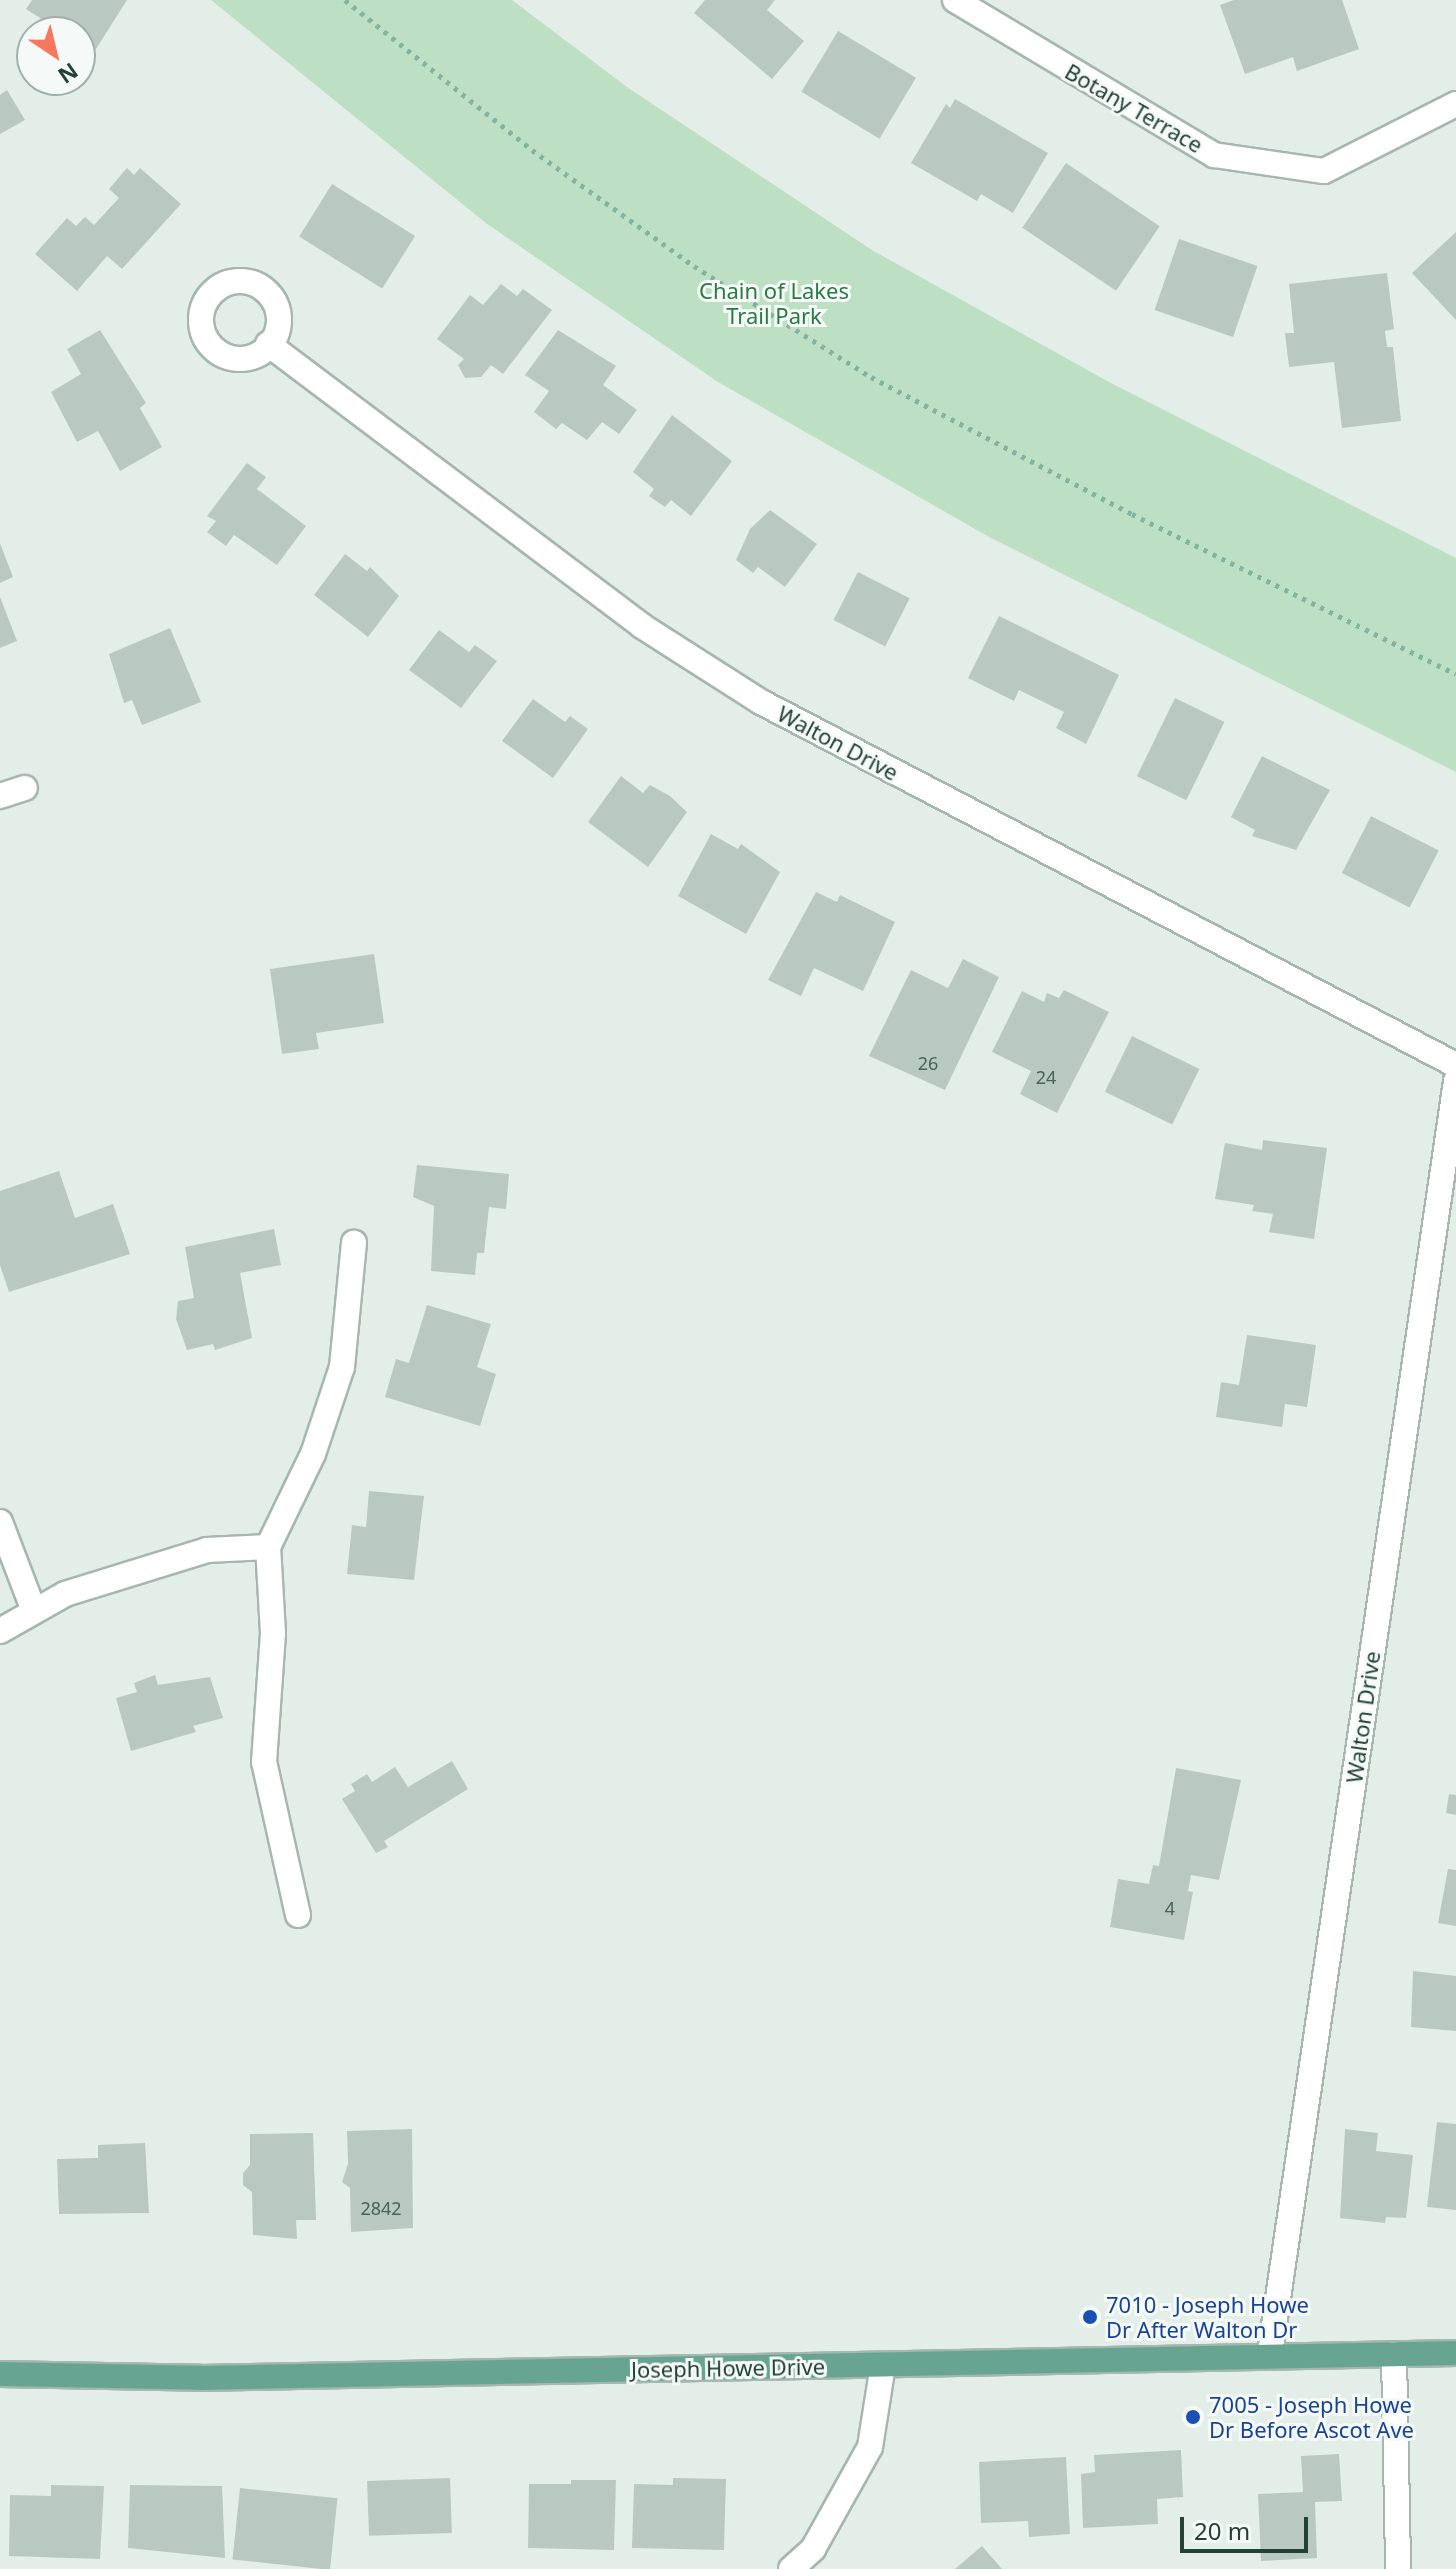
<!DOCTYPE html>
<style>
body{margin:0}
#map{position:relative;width:1456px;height:2569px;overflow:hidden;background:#e4eee9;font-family:"Noto Sans",sans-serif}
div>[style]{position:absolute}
.green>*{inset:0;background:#bde0c4}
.building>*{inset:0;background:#b9c9c2;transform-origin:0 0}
.path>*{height:5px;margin-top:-2.5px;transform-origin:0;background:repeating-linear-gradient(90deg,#84b3a1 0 4px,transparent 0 10px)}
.roads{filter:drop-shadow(2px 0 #a6b7b0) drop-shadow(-2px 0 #a6b7b0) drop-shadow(0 2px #a6b7b0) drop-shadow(0 -2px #a6b7b0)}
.minor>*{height:24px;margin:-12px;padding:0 12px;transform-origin:12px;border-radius:12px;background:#fff}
.minor>.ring{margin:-12px;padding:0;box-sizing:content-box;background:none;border:24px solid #fff;border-radius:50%}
.major>*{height:24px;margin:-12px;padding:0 12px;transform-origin:12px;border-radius:12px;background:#67a592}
.dots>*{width:22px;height:22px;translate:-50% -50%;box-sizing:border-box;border:4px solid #f5faf8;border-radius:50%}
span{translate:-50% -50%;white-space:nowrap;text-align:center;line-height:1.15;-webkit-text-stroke:6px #f5faf8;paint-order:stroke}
.number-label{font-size:18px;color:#48635a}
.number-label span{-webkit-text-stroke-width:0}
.street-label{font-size:22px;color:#234137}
.park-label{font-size:22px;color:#2b7a45}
.transit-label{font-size:22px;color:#164399}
.left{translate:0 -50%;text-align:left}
.north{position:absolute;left:16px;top:16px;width:80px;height:80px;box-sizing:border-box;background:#f5faf8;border:2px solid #a1b0ab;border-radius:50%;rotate:145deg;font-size:22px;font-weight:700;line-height:32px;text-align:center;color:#234137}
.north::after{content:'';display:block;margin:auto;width:28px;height:36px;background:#f7785a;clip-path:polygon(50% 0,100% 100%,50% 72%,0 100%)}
.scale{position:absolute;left:1180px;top:2517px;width:128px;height:36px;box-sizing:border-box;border:4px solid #234137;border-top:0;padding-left:10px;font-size:24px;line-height:28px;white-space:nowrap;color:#234137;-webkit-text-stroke:6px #f5faf8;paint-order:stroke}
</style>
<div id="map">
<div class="green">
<i style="clip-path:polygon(211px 0,512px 0,627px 87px,872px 250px,1109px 382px,1456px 558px,1456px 772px,989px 537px,718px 382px,487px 224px)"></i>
</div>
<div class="building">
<i style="clip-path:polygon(32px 0,127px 0,94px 52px,80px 43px,80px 32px,62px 32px,26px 9px)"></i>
<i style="clip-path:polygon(705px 0,775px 0,767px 10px,804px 41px,772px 79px,694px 13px)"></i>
<i style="clip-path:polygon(1234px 0,1342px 0,1359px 49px,1297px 71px,1293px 57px,1245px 74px,1220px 5px)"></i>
<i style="left:838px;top:31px;width:91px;height:71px;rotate:31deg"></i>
<i style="clip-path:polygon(7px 90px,25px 120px,0 134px,0 95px)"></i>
<i style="clip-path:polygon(955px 99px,1048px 153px,1013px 213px,981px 194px,977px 201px,911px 163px,946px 104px,950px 108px)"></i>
<i style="left:1066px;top:163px;width:113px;height:78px;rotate:34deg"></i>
<i style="clip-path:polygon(127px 168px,134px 175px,140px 168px,181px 204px,122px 269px,107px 256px,77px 291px,35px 254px,67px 218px,76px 226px,85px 217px,94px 225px,119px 198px,109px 189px)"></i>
<i style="left:332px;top:184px;width:98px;height:62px;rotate:32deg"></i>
<i style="clip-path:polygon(1456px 232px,1456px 320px,1412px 273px)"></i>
<i style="left:1179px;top:239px;width:83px;height:75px;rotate:19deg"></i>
<i style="clip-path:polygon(1387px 273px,1394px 329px,1385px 331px,1387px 347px,1393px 347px,1401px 421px,1342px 428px,1334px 362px,1289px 367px,1285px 333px,1294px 333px,1289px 284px)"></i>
<i style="clip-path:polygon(501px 284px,517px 296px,523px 289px,552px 310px,503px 374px,491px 365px,481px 377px,465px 378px,458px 365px,464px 359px,437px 339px,470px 295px,483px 305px)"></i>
<i style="clip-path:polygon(100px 330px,146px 403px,140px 408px,162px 447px,120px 471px,98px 431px,77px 442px,51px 392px,81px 374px,67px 349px)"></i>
<i style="clip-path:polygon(558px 330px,616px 366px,603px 385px,637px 410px,619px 434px,602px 422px,587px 440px,562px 423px,556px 429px,534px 412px,549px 391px,525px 375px)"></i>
<i style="clip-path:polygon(672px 415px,732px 461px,691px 516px,671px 500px,665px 507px,649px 496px,654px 489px,633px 472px)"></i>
<i style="clip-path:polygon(247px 463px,266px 477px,257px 489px,306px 526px,277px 565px,234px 535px,226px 546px,207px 532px,216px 521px,207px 516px)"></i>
<i style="clip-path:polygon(770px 510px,817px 544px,785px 587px,758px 567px,753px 573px,736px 560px,750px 529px)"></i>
<i style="clip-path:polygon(0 543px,13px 577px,0 583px)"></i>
<i style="clip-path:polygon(345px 554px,367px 571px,370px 567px,399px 596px,368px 637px,314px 595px)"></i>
<i style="left:858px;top:572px;width:58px;height:54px;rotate:27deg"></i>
<i style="clip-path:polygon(0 597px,17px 641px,0 648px)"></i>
<i style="clip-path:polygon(999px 616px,1119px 675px,1086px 744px,1056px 728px,1064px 712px,1019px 690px,1014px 701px,968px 678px)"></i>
<i style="clip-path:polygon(170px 628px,201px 702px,142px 725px,132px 700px,124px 703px,109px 654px)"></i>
<i style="clip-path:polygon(439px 630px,469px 652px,475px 645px,497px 661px,461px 708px,409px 670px)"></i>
<i style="left:1175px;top:698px;width:55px;height:87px;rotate:26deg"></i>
<i style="clip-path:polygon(533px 699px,565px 722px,570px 716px,588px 729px,553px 778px,502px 741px)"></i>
<i style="clip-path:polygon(1262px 756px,1330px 790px,1296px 850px,1252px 836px,1255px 830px,1231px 817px)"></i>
<i style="clip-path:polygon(621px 776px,643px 793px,650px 785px,670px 796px,687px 812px,648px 867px,588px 822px)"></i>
<i style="left:1371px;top:816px;width:76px;height:64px;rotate:27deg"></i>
<i style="clip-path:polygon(711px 834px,738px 849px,741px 844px,780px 872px,746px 934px,678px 896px)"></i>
<i style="clip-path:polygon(816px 892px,837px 902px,840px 895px,895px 922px,863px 991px,814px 968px,801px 996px,768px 980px)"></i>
<i style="clip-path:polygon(374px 954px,384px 1023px,316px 1033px,319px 1049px,282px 1054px,270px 969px)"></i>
<i style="clip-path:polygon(963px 959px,999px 977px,945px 1090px,869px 1056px,911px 970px,948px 988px)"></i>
<i style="clip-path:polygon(1064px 990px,1109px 1012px,1057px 1113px,1020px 1094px,1031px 1071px,992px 1052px,1022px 991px,1044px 1002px,1047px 993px,1059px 998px)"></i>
<i style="left:1132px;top:1036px;width:75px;height:62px;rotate:26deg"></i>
<i style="clip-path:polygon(1263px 1140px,1327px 1148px,1314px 1239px,1269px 1232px,1273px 1214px,1252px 1211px,1254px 1205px,1215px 1199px,1225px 1143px,1262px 1150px)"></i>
<i style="clip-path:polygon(417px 1165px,509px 1174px,506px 1209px,489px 1207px,484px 1253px,477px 1253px,475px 1275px,431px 1271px,434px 1206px,413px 1197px)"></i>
<i style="clip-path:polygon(59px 1171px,75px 1218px,113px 1204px,130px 1254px,9px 1292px,0 1265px,0 1191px)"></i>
<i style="clip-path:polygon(274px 1229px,281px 1265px,240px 1273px,252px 1338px,215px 1350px,213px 1344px,187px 1350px,176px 1319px,178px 1301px,194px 1298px,185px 1247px)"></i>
<i style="clip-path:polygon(427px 1305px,491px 1324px,477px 1367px,496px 1374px,480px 1426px,385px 1397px,396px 1359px,409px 1363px)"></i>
<i style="clip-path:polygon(1247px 1335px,1316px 1345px,1307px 1407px,1285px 1404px,1282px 1427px,1216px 1417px,1221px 1382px,1239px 1385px)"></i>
<i style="clip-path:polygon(369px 1491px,424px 1496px,414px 1580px,347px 1574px,352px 1525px,366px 1527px)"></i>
<i style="clip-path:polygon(155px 1675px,158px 1685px,210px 1677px,223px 1718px,193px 1726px,196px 1732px,131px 1751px,116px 1698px,137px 1692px,134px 1683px)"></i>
<i style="clip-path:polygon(452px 1761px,468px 1789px,384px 1841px,388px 1847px,376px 1853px,342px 1799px,355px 1791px,351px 1784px,367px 1774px,372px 1782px,395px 1767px,408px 1787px)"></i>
<i style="clip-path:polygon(1176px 1768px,1241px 1780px,1219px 1880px,1191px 1875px,1188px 1891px,1193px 1892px,1184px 1940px,1110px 1927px,1118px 1879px,1149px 1884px,1153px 1865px,1159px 1866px)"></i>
<i style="clip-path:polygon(1449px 1794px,1456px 1795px,1456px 1815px,1446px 1813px)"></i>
<i style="clip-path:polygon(1448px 1869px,1456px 1870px,1456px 1926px,1438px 1923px)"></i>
<i style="clip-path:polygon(1413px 1971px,1456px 1976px,1456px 2031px,1411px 2027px)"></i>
<i style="clip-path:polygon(1437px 2122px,1456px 2124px,1456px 2210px,1427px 2207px)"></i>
<i style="clip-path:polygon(412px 2129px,413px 2228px,351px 2232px,350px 2188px,342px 2182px,348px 2164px,347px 2131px)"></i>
<i style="clip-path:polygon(1345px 2129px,1378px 2133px,1376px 2151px,1413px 2155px,1406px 2218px,1386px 2217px,1385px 2223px,1340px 2218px)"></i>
<i style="clip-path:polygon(313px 2133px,316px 2220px,296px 2220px,297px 2239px,253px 2235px,252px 2192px,243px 2185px,243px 2173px,250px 2165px,250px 2134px)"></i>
<i style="clip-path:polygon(145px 2143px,149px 2213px,59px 2214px,57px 2159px,98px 2158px,98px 2145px)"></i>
<i style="clip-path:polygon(1181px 2450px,1183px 2497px,1157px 2499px,1158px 2524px,1083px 2528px,1081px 2474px,1095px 2472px,1094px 2455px)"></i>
<i style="clip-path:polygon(1339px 2454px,1342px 2501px,1315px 2502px,1317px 2558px,1261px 2561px,1258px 2494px,1303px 2492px,1301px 2456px)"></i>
<i style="clip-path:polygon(1066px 2457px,1070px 2534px,1029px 2537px,1028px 2521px,981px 2523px,979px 2462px)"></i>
<i style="left:450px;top:2478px;width:55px;height:83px;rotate:88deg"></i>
<i style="clip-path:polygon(673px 2478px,726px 2479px,724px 2550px,632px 2548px,634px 2484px,673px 2485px)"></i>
<i style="clip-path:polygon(571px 2480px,616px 2480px,614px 2550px,528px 2548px,529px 2484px,571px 2484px)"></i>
<i style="clip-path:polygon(51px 2485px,104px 2486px,100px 2559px,9px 2556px,10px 2495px,51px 2496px)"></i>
<i style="clip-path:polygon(130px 2485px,222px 2486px,225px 2558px,128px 2548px)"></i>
<i style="left:240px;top:2488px;width:98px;height:72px;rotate:6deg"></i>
<i style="clip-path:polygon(982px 2546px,1002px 2569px,955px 2569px)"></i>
</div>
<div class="path">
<i style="left:345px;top:0;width:240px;rotate:38.7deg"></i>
<i style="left:532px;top:150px;width:199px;rotate:35.6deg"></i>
<i style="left:694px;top:266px;width:209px;rotate:32.1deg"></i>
<i style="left:871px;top:377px;width:295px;rotate:27.7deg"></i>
<i style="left:1132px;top:514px;width:361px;rotate:26.3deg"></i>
</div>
<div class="roads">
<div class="minor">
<i style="left:955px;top:0;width:302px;rotate:30.9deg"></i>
<i style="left:1214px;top:155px;width:111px;rotate:8.3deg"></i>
<i style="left:1324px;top:171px;width:148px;rotate:-26.9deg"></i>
<i class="ring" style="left:201px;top:281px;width:54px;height:54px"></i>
<i style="left:268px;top:344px;width:468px;rotate:37deg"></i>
<i style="left:642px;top:626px;width:141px;rotate:32.6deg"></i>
<i style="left:761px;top:702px;width:784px;rotate:27.58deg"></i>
<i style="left:0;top:796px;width:26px;rotate:-18deg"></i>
<i style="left:0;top:1522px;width:95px;rotate:69.1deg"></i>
<i style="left:0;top:1631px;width:75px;rotate:-29.6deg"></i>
<i style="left:65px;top:1594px;width:149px;rotate:-17.2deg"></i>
<i style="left:207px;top:1550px;width:61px;rotate:-2.8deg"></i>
<i style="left:298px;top:1915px;width:157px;rotate:-102.5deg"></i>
<i style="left:264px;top:1762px;width:129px;rotate:-86deg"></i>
<i style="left:273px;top:1633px;width:86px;rotate:-93.3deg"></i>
<i style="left:268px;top:1547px;width:103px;rotate:-64.2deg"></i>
<i style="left:313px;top:1454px;width:92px;rotate:-71.6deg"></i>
<i style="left:342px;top:1367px;width:125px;rotate:-84.5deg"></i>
<i style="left:1270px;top:2353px;width:1286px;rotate:-81.68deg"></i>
<i style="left:1394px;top:2354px;width:215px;rotate:88.9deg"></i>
<i style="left:791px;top:2569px;width:30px;rotate:-42deg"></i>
<i style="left:813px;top:2549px;width:117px;rotate:-60.8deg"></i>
<i style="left:870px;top:2447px;width:83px;rotate:-81deg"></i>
</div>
<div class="major">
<i style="left:0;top:2374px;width:200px;rotate:1.1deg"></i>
<i style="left:200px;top:2378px;width:1256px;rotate:-1.14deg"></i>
</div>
</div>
<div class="dots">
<i style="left:1090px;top:2317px;background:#1a4fb4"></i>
<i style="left:1193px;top:2417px;background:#1a4fb4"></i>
</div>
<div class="number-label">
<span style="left:928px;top:1063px">26</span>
<span style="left:1046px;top:1077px">24</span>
<span style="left:1170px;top:1908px">4</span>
<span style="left:381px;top:2208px">2842</span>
</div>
<div class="street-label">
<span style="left:1134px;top:108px;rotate:30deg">Botany Terrace</span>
<span style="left:838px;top:743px;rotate:28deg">Walton Drive</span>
<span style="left:1363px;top:1717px;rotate:-82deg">Walton Drive</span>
<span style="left:728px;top:2368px;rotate:-1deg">Joseph Howe Drive</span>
</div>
<div class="park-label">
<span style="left:774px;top:303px">Chain of Lakes<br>Trail Park</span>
</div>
<div class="transit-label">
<span class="left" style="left:1106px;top:2317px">7010 - Joseph Howe<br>Dr After Walton Dr</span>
<span class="left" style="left:1209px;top:2417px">7005 - Joseph Howe<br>Dr Before Ascot Ave</span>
</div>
<div class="north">N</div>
<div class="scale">20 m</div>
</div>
